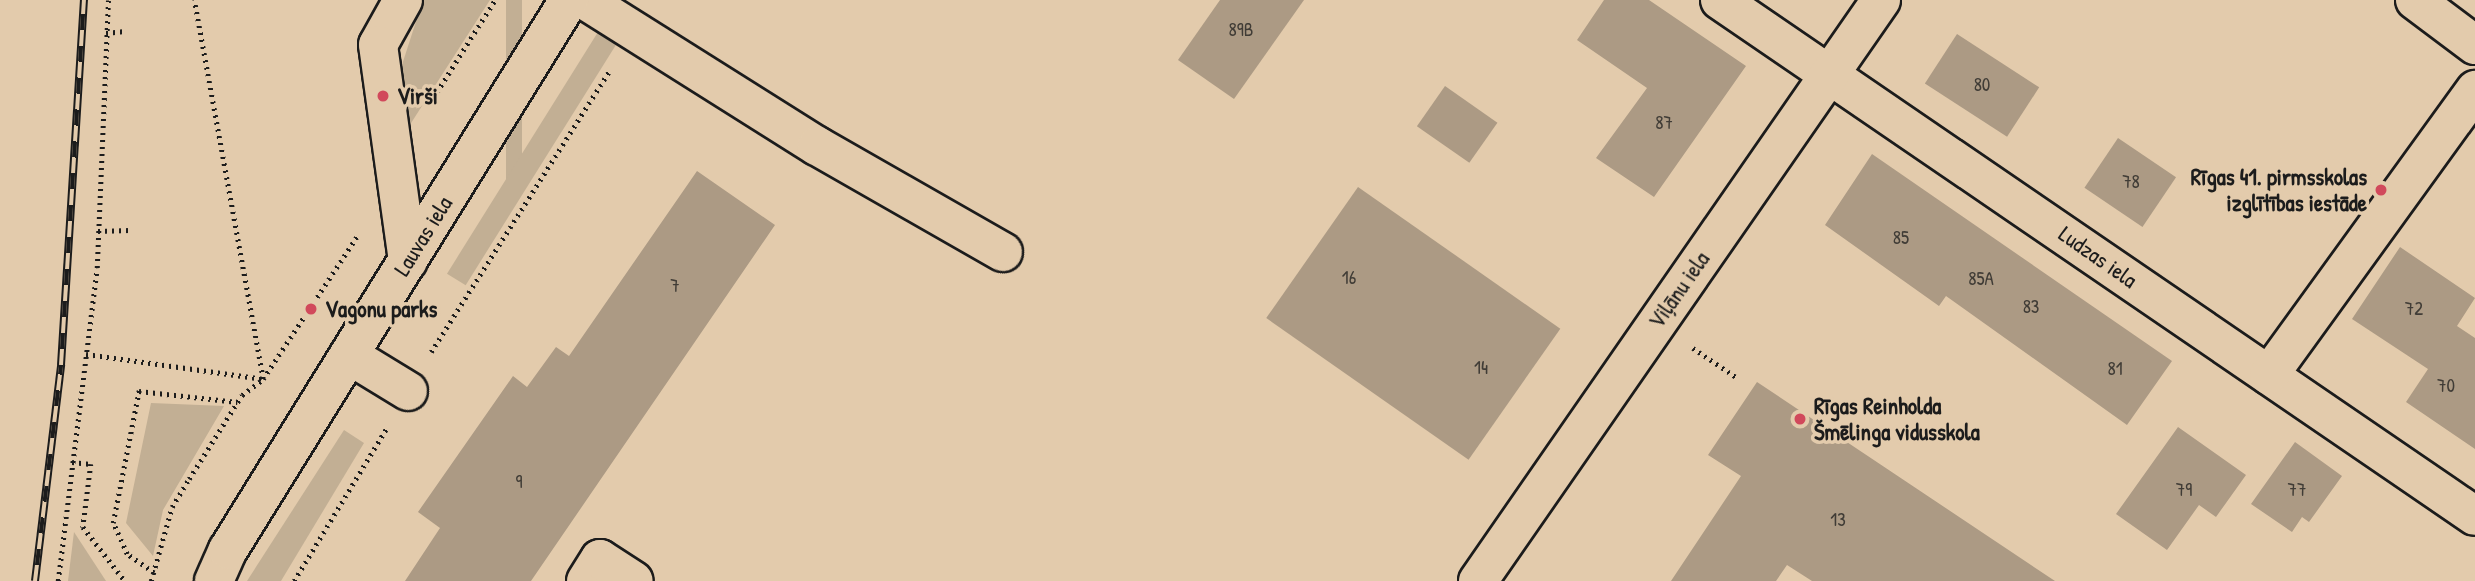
<!DOCTYPE html>
<meta charset="utf-8">
<style>
body{margin:0}
#map{position:relative;width:2475px;height:581px;overflow:hidden;background:#e3cbac;font-family:"Patrick Hand",sans-serif}
div>[style]{position:absolute}
.green>*{inset:0;background:#c2af94;transform-origin:0 0}
.building>*{inset:0;background:#ac9a84;transform-origin:0 0}
.path>*{height:4.5px;margin-top:-2.25px;transform-origin:0;background:repeating-linear-gradient(90deg,#1c1c1c 0 2px,transparent 0 7px)}
.roads{filter:drop-shadow(2px 0 #1c1c1c) drop-shadow(-2px 0 #1c1c1c) drop-shadow(0 2px #1c1c1c) drop-shadow(0 -2px #1c1c1c)}
.minor>*{height:38px;margin:-19px;padding:0 19px;transform-origin:19px;border-radius:19px;background:#e3cbac}
.rail>*{height:8px;margin-top:-4px;transform-origin:0;background:repeating-linear-gradient(90deg,#e3cbac 0 16px,#1c1c1c 0 32px);box-sizing:border-box;border-block:2px solid #1c1c1c}
.dots>*{width:19px;height:19px;translate:-50% -50%;box-sizing:border-box;border:4px solid #e3cbac;border-radius:50%}
span{translate:-50% -50%;white-space:nowrap;text-align:center;line-height:1.15;-webkit-text-stroke:7px #e3cbac;paint-order:stroke}
.number-label{font-size:19px;color:#403c36}
.number-label span{-webkit-text-stroke-width:0}
.poi-label{font-size:23px;color:#1c1c1c;font-weight:700}
.left{translate:0 -50%;text-align:left}
.right{translate:-100% -50%;text-align:right}
.street-label{font-size:23px;color:#1c1c1c}
</style>
<div id="map">
<div class="green">
<i style="clip-path:polygon(423px 0,490px 0,404px 134px,399px 74px)"></i>
<i style="left:506px;top:0;width:16px;height:180px"></i>
<i style="left:598px;top:32px;width:22px;height:285px;rotate:32deg"></i>
<i style="clip-path:polygon(151px 403px,224px 406px,163px 510px,153px 556px,126px 523px)"></i>
<i style="clip-path:polygon(344px 430px,364px 443px,281px 581px,247px 581px)"></i>
<i style="clip-path:polygon(74px 532px,106px 581px,68px 581px)"></i>
</div>
<div class="building">
<i style="clip-path:polygon(1220px 0,1304px 0,1234px 99px,1178px 60px)"></i>
<i style="clip-path:polygon(1604px 0,1649px 0,1746px 66px,1654px 197px,1596px 158px,1647px 88px,1577px 40px)"></i>
<i style="left:1957px;top:34px;width:98px;height:59px;rotate:33deg"></i>
<i style="left:1445px;top:86px;width:64px;height:49px;rotate:35deg"></i>
<i style="left:2118px;top:138px;width:70px;height:60px;rotate:34deg"></i>
<i style="clip-path:polygon(1872px 154px,2172px 361px,2127px 425px,1946px 296px,1939px 306px,1825px 225px)"></i>
<i style="clip-path:polygon(697px 171px,775px 225px,531px 581px,405px 581px,440px 528px,418px 512px,513px 376px,527px 387px,556px 347px,569px 356px)"></i>
<i style="left:1358px;top:187px;width:247px;height:160px;rotate:35deg"></i>
<i style="clip-path:polygon(2400px 247px,2475px 298px,2457px 326px,2475px 338px,2475px 449px,2406px 402px,2428px 369px,2352px 319px)"></i>
<i style="clip-path:polygon(1757px 382px,2055px 581px,1812px 581px,1787px 565px,1776px 581px,1671px 581px,1741px 476px,1708px 455px)"></i>
<i style="clip-path:polygon(2178px 427px,2246px 475px,2216px 517px,2199px 505px,2167px 550px,2116px 514px)"></i>
<i style="clip-path:polygon(2295px 442px,2342px 476px,2309px 522px,2302px 517px,2292px 532px,2251px 504px)"></i>
</div>
<div class="path">
<i style="left:106px;top:33px;width:19px;rotate:-6deg"></i>
<i style="left:433px;top:98px;width:116px;rotate:-57.7deg"></i>
<i style="left:98px;top:231px;width:32px;rotate:-2deg"></i>
<i style="left:1693px;top:348px;width:52px;rotate:34deg"></i>
<i style="left:431px;top:352px;width:334px;rotate:-57.6deg"></i>
<i style="left:86px;top:354px;width:179px;rotate:8deg"></i>
<i style="left:263px;top:379px;width:385px;rotate:-100.3deg"></i>
<i style="left:72px;top:462px;width:19px;rotate:6deg"></i>
<i style="left:91px;top:464px;width:64px;rotate:97.2deg"></i>
<i style="left:83px;top:527px;width:68px;rotate:52.1deg"></i>
<i style="left:154px;top:573px;width:33px;rotate:-145deg"></i>
<i style="left:127px;top:554px;width:34px;rotate:-114deg"></i>
<i style="left:113px;top:523px;width:135px;rotate:-78.9deg"></i>
<i style="left:139px;top:391px;width:99px;rotate:6.4deg"></i>
<i style="left:58px;top:581px;width:315px;rotate:-82.9deg"></i>
<i style="left:97px;top:268px;width:268px;rotate:-87.6deg"></i>
<i style="left:151px;top:581px;width:77px;rotate:-74.2deg"></i>
<i style="left:172px;top:507px;width:33px;rotate:-59deg"></i>
<i style="left:189px;top:479px;width:99px;rotate:-57.8deg"></i>
<i style="left:242px;top:395px;width:26px;rotate:-37deg"></i>
<i style="left:263px;top:379px;width:173px;rotate:-56.6deg"></i>
<i style="left:294px;top:581px;width:178px;rotate:-58.8deg"></i>
</div>
<div class="roads">
<div class="minor">
<i style="left:403px;top:0;width:51px;rotate:119.1deg"></i>
<i style="left:378px;top:45px;width:218px;rotate:82.1deg"></i>
<i style="left:585px;top:0;width:274px;rotate:32.2deg"></i>
<i style="left:817px;top:146px;width:214px;rotate:29.7deg"></i>
<i style="left:1720px;top:0;width:914px;rotate:34.35deg"></i>
<i style="left:2415px;top:0;width:75px;rotate:36.9deg"></i>
<i style="left:349px;top:355px;width:69px;rotate:31.4deg"></i>
<i style="left:2269px;top:375px;width:352px;rotate:-54.1deg"></i>
<i style="left:214px;top:581px;width:34px;rotate:-66deg"></i>
<i style="left:228px;top:550px;width:647px;rotate:-58.2deg"></i>
<i style="left:586px;top:581px;width:26px;rotate:-58deg"></i>
<i style="left:600px;top:559px;width:40px;rotate:32.9deg"></i>
<i style="left:1478px;top:581px;width:707px;rotate:-55.25deg"></i>
</div>
</div>
<div class="rail">
<i style="left:35px;top:581px;width:218px;rotate:-83.1deg"></i>
<i style="left:61px;top:365px;width:366px;rotate:-86.4deg"></i>
</div>
<div class="dots">
<i style="left:383px;top:96px;background:#d1495b"></i>
<i style="left:2381px;top:190px;background:#d1495b"></i>
<i style="left:311px;top:309px;background:#d1495b"></i>
<i style="left:1800px;top:419px;background:#d1495b"></i>
</div>
<div class="number-label">
<span style="left:1241px;top:30px">89B</span>
<span style="left:1982px;top:85px">80</span>
<span style="left:1664px;top:123px">87</span>
<span style="left:2131px;top:182px">78</span>
<span style="left:1901px;top:238px">85</span>
<span style="left:1349px;top:278px">16</span>
<span style="left:1981px;top:279px">85A</span>
<span style="left:675px;top:286px">7</span>
<span style="left:2031px;top:307px">83</span>
<span style="left:2414px;top:309px">72</span>
<span style="left:1481px;top:368px">14</span>
<span style="left:2115px;top:369px">81</span>
<span style="left:2446px;top:386px">70</span>
<span style="left:519px;top:482px">9</span>
<span style="left:2184px;top:490px">79</span>
<span style="left:2297px;top:490px">77</span>
<span style="left:1838px;top:520px">13</span>
</div>
<div class="poi-label">
<span class="left" style="left:397px;top:96px">Virši</span>
<span class="right" style="left:2367px;top:190px">Rīgas 41. pirmsskolas<br>izglītības iestāde</span>
<span class="left" style="left:325px;top:309px">Vagonu parks</span>
<span class="left" style="left:1814px;top:419px">Rīgas Reinholda<br>Šmēlinga vidusskola</span>
</div>
<div class="street-label">
<span style="left:423px;top:236px;rotate:-58deg">Lauvas iela</span>
<span style="left:2098px;top:257px;rotate:35deg">Ludzas iela</span>
<span style="left:1679px;top:290px;rotate:-55deg">Viļānu iela</span>
</div>
</div>
